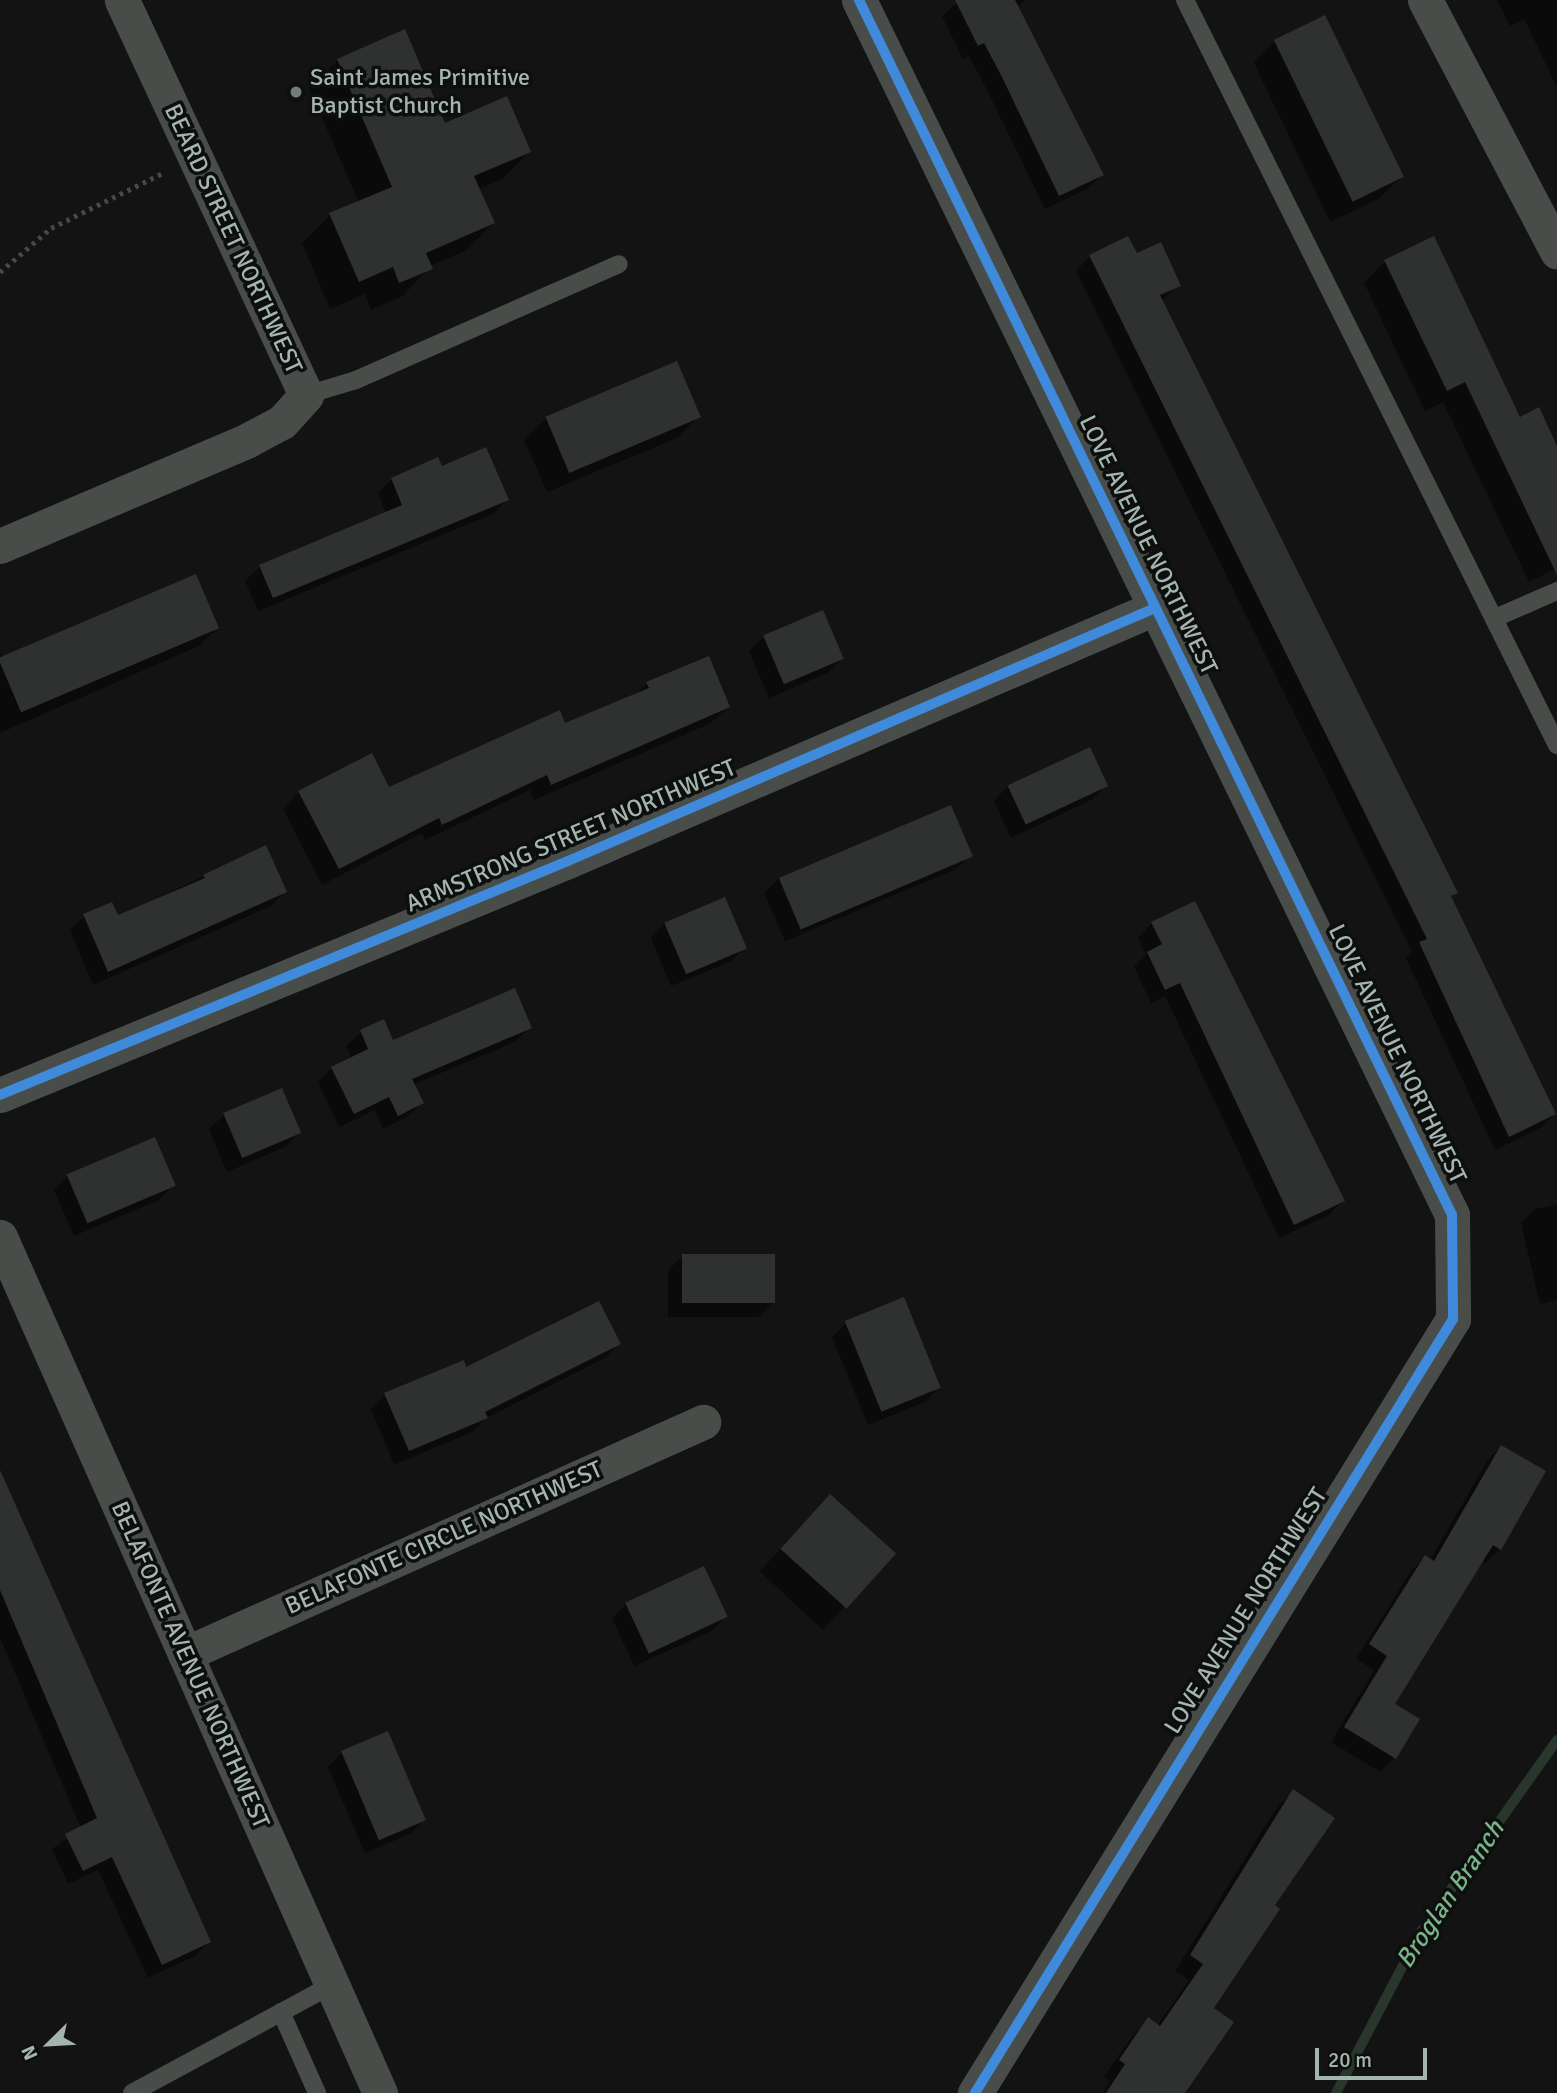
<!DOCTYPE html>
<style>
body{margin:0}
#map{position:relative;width:1557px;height:2093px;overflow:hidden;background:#131313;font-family:Signika,sans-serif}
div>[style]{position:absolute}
.shadow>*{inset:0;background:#0007;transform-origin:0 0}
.stream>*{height:10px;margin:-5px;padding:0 5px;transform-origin:5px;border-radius:5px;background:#28362c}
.building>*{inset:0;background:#2f3130;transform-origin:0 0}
.path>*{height:4.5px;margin-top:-2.25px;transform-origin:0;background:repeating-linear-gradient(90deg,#444846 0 3.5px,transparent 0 8.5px)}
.lane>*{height:18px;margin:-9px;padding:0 9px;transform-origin:9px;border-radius:9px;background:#494d4a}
.street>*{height:35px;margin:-17.5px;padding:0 17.5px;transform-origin:17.5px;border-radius:17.5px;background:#494d4a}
.cycleway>*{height:10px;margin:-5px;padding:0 5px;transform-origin:5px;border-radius:5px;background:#408adc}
.dots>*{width:19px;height:19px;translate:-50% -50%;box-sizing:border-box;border:4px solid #0d0f0f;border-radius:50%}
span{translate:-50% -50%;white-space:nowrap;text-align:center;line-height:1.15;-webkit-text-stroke:7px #0d0f0f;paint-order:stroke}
.poi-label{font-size:24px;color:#a3b5ac}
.left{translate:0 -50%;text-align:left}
.street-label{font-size:24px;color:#a3b5ac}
.water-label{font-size:26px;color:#78b288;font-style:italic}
.north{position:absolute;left:14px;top:2009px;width:70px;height:70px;-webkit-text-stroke:5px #0d0f0f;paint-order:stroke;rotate:246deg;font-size:19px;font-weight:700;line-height:28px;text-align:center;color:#a3b5ac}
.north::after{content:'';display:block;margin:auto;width:24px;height:32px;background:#a3b5ac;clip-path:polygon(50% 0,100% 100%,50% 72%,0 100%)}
.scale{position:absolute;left:1315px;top:2048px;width:112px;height:32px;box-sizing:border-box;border:4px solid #a3b5ac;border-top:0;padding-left:9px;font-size:21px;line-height:24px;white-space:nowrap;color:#a3b5ac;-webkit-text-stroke:5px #0d0f0f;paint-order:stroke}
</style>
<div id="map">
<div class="shadow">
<i style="clip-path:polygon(960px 0,1025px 0,1017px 8px,1102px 175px,1087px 189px,1045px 209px,988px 92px,969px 56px,963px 59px,942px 16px)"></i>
<i style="clip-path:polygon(1497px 0,1557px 0,1557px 87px,1524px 19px,1510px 26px)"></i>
<i style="clip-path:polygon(1275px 41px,1401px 177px,1380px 198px,1330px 222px,1254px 63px)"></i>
<i style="clip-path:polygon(338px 60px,444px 125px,529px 152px,501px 180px,478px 189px,493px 223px,465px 251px,430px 266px,403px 296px,371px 310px,365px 294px,330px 309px,302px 243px,330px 215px,359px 203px,309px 88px)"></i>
<i style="clip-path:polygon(1090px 256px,1136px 256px,1179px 285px,1161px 301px,1456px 892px,1450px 898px,1554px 1114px,1540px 1128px,1495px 1150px,1406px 958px,1412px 952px,1076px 271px)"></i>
<i style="clip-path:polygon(1385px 261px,1519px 419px,1557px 450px,1557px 568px,1529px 582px,1443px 402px,1425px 411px,1364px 283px)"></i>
<i style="clip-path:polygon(699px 416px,677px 438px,547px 492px,524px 440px,546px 419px)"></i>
<i style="clip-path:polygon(441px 468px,507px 499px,493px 514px,258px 611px,245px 581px,260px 567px,386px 514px,378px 493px,392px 479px)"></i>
<i style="clip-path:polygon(823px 612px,842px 659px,828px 673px,769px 698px,749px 651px,764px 637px)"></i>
<i style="clip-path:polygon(217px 628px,199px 646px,0 733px,0 652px,6px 661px)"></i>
<i style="clip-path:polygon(647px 683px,728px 707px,711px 723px,534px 800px,530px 790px,425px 840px,422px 833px,322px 885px,283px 809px,299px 792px,389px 789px,564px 726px,634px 697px)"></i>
<i style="clip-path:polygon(1008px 786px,1106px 786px,1091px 800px,1011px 838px,994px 801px)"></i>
<i style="clip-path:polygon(951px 807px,971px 855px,956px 869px,785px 941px,764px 893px,779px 878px)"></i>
<i style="clip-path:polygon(204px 876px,285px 891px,271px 906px,93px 985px,70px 930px,84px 916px,117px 917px)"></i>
<i style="clip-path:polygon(665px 923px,745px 947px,730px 962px,671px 986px,651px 938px)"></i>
<i style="clip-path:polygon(1152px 923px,1343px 1200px,1329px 1215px,1279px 1238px,1165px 996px,1151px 1003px,1134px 967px,1146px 955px,1138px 938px)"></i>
<i style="clip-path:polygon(383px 1022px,393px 1042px,530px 1027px,515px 1042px,413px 1085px,422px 1103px,407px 1117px,383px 1129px,375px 1110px,339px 1127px,318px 1082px,332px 1068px,352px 1059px,346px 1046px,361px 1032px)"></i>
<i style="clip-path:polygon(224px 1115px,299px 1133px,285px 1147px,227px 1172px,209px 1129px)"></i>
<i style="clip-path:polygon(68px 1176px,173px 1185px,159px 1200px,74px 1236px,54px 1190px)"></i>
<i style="clip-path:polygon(1557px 1204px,1557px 1300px,1540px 1304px,1521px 1223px,1535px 1209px)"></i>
<i style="clip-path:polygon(683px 1256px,773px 1303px,759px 1317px,668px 1317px,668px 1270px)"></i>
<i style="clip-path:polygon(846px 1323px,939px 1387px,925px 1402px,868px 1425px,832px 1337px)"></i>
<i style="clip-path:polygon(619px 1344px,605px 1358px,486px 1418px,472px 1432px,394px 1465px,371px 1409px,385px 1395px)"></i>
<i style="clip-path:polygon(1501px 1447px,1500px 1549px,1485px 1563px,1482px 1561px,1393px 1705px,1394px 1758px,1380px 1772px,1331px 1742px,1374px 1670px,1356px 1659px,1411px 1571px,1425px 1557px,1430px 1560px,1487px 1461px)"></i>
<i style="clip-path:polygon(0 1472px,209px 1942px,195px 1956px,148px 1978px,98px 1870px,68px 1884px,52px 1849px,81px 1828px,0 1638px)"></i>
<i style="left:830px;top:1496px;width:86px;height:103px;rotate:43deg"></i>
<i style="clip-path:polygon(626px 1604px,726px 1616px,712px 1631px,634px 1666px,612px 1618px)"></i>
<i style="clip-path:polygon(342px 1752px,424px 1820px,410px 1834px,365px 1853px,328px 1767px)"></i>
<i style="clip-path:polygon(1293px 1792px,1273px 1906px,1212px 2008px,1183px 2093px,1103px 2093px,1110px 2081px,1104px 2076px,1133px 2035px,1149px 2020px,1157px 2026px,1189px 1980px,1175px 1971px,1277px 1807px)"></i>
</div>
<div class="stream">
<i style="left:1336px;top:2093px;width:181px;rotate:-62.3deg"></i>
<i style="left:1420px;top:1933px;width:237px;rotate:-54.6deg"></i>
</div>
<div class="building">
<i style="clip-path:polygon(955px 0,1015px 0,1104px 175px,1059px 196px,1002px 77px,984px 43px,978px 46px)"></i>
<i style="left:1325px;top:15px;width:180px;height:57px;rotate:64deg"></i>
<i style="clip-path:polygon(405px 29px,445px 123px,507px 96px,531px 152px,474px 176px,495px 223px,426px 253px,433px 269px,399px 283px,393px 267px,359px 282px,329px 213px,392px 187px,337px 59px)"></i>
<i style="clip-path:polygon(1128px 236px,1137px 253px,1161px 242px,1181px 286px,1160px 295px,1458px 893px,1451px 896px,1556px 1114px,1509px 1137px,1419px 942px,1427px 939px,1089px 255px)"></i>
<i style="clip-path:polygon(1434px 236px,1520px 417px,1539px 407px,1557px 446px,1557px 575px,1465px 382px,1447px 391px,1384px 260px)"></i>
<i style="left:677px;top:361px;width:61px;height:143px;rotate:67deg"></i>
<i style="clip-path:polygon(486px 447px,509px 500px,273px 598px,259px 565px,402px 505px,391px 478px,438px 457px,442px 466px)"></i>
<i style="left:196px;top:574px;width:59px;height:215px;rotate:67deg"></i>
<i style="left:823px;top:610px;width:53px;height:65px;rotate:67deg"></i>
<i style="clip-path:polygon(709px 656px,730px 707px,551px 785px,547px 775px,442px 825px,439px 818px,339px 869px,298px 791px,372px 753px,389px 787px,560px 710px,565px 723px,649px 688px,646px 682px)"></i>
<i style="left:1090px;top:747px;width:43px;height:91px;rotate:65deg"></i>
<i style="left:951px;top:805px;width:56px;height:187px;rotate:67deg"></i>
<i style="clip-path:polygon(266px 845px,287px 892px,108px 972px,83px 914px,112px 902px,118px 915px,205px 878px,203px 875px)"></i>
<i style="left:725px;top:897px;width:56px;height:66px;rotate:67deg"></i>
<i style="clip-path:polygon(1195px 901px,1345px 1201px,1294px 1225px,1180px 983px,1165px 990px,1147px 952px,1162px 944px,1151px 922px)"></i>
<i style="clip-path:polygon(515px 988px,532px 1028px,412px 1079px,424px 1103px,398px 1116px,389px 1097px,354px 1114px,331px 1067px,368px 1049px,360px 1030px,384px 1019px,393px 1040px)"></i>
<i style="left:282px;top:1088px;width:49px;height:64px;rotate:67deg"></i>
<i style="left:155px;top:1137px;width:53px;height:96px;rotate:67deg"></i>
<i style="left:682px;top:1254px;width:93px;height:49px"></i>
<i style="left:904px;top:1297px;width:98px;height:64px;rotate:68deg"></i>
<i style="clip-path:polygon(599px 1301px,621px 1344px,485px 1412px,488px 1418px,409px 1451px,384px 1393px,464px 1360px,466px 1367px)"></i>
<i style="clip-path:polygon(1501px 1445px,1546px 1471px,1501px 1550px,1493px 1545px,1395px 1704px,1420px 1719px,1396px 1759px,1344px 1727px,1387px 1656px,1369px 1644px,1425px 1555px,1434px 1561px)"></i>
<i style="clip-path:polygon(0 1470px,211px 1942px,162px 1965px,112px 1857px,83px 1871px,65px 1834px,97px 1818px,0 1590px)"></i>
<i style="left:830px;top:1494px;width:89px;height:74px;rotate:42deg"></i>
<i style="left:704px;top:1566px;width:56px;height:87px;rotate:65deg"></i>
<i style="left:388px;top:1731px;width:97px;height:51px;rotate:67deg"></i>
<i style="clip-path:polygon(1293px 1789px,1335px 1818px,1275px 1905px,1280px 1909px,1214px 2008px,1234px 2022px,1185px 2093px,1106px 2093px,1125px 2064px,1119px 2060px,1148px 2017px,1160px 2026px,1203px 1964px,1190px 1955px)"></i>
</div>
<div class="path">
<i style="left:0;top:272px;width:67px;rotate:-40.8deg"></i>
<i style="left:51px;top:228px;width:125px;rotate:-26.2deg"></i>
</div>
<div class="lane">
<i style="left:1185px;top:0;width:833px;rotate:63.47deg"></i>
<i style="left:306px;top:395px;width:52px;rotate:-16.7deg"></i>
<i style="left:356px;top:380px;width:287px;rotate:-23.8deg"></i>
<i style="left:1495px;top:618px;width:68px;rotate:-23.5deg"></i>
<i style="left:281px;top:2012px;width:89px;rotate:66deg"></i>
<i style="left:132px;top:2093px;width:227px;rotate:-28.4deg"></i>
</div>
<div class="street">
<i style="left:859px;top:0;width:1352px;rotate:63.98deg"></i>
<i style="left:1452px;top:1215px;width:104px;rotate:89.4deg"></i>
<i style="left:1453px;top:1319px;width:910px;rotate:121.7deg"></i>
<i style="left:1425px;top:0;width:284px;rotate:62.3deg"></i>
<i style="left:0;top:546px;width:270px;rotate:-23.1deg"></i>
<i style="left:248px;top:440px;width:38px;rotate:-28deg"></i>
<i style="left:282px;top:422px;width:36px;rotate:-48deg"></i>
<i style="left:306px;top:395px;width:436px;rotate:-115deg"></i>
<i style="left:0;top:1095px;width:614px;rotate:-22.39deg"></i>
<i style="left:568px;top:861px;width:639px;rotate:-23.32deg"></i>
<i style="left:0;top:1237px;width:937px;rotate:66.06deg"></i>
<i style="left:185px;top:1654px;width:568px;rotate:-24.13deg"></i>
</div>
<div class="cycleway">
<i style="left:859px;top:0;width:1352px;rotate:63.98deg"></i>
<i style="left:1452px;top:1215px;width:104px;rotate:89.4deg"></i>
<i style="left:1453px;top:1319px;width:910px;rotate:121.7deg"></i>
<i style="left:0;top:1095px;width:614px;rotate:-22.39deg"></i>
<i style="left:568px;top:861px;width:639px;rotate:-23.32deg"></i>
</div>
<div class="dots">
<i style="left:296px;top:92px;background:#717c76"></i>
</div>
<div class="poi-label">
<span class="left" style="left:310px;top:92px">Saint James Primitive<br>Baptist Church</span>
</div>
<div class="street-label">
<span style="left:233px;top:239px;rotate:65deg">BEARD STREET NORTHWEST</span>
<span style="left:1148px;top:545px;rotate:64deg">LOVE AVENUE NORTHWEST</span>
<span style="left:571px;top:836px;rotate:-23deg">ARMSTRONG STREET NORTHWEST</span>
<span style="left:1397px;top:1054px;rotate:64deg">LOVE AVENUE NORTHWEST</span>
<span style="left:444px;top:1538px;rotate:-24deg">BELAFONTE CIRCLE NORTHWEST</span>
<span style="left:1246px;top:1611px;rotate:-58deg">LOVE AVENUE NORTHWEST</span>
<span style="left:190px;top:1665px;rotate:66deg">BELAFONTE AVENUE NORTHWEST</span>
</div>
<div class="water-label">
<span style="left:1451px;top:1895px;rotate:-56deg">Broglan Branch</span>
</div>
<div class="north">N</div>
<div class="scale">20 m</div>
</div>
